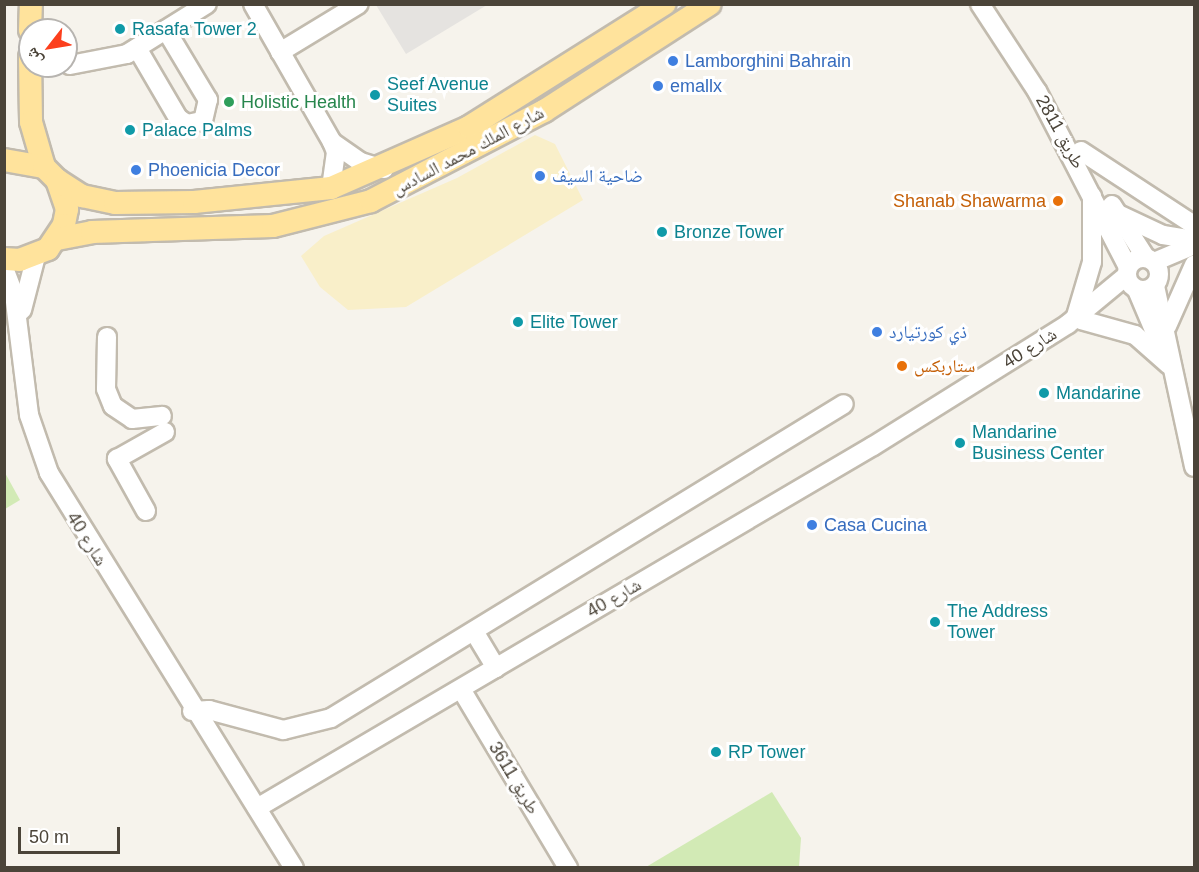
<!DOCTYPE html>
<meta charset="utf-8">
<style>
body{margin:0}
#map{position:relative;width:1199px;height:872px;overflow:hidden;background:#f6f3ec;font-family:Helvetica,"Noto Naskh Arabic",sans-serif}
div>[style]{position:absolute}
.green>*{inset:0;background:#d2eab5}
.sand>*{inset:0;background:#f9efc9}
.parking>*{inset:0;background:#e5e3e0}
.roads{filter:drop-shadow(2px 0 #c2bbae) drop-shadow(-2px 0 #c2bbae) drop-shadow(0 2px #c2bbae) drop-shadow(0 -2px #c2bbae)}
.minor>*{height:18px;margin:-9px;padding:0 9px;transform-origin:9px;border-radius:9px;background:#fff}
.minor>.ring{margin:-9px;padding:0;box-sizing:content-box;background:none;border:18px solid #fff;border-radius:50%}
.major>*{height:22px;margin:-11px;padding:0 11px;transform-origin:11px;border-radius:11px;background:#ffe39c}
.dots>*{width:16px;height:16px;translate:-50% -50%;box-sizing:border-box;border:3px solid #fff;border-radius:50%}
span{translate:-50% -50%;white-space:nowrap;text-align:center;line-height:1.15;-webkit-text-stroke:6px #fff;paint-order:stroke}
.culture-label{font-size:18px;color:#0d838f}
.left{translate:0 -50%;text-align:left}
.shop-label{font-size:18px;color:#366cbe}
.leisure-label{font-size:18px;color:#27864d}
.street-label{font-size:18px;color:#4b4439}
.food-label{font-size:18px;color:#c56008}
.right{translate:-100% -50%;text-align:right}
.frame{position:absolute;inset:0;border:6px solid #4b4439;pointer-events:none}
.north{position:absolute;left:18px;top:18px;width:60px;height:60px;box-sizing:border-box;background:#fff;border:2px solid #b7b4b0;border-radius:50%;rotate:239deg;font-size:16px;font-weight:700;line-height:24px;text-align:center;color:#4b4439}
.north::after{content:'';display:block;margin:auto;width:21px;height:27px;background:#fc3f1d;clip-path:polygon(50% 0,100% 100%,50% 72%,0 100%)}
.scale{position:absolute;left:18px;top:827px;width:102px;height:27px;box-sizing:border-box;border:3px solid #4b4439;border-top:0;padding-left:8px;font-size:18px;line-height:21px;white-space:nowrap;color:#4b4439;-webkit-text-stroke:4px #fff;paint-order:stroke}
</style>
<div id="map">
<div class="green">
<i style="clip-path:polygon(4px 471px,20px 500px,5px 509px,4px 509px)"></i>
<i style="clip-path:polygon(772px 792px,801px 838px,799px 867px,646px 867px)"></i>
</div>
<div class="sand">
<i style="clip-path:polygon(535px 135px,555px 144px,583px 200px,406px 307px,348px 310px,320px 287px,301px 256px,324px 236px,457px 178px)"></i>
</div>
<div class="parking">
<i style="clip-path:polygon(376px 5px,487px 5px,406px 54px)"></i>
</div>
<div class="roads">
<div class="minor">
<i style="left:253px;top:4px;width:159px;rotate:60.2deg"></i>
<i style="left:332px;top:142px;width:11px;rotate:68deg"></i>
<i style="left:336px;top:152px;width:36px;rotate:98deg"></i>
<i style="left:980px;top:4px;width:104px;rotate:56.8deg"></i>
<i style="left:1037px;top:91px;width:198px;rotate:62.7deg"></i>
<i style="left:137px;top:48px;width:81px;rotate:59.6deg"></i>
<i style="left:178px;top:118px;width:11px;rotate:34deg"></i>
<i style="left:187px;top:124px;width:16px;rotate:-11deg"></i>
<i style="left:203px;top:121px;width:22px;rotate:-77deg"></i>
<i style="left:208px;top:100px;width:82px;rotate:-121deg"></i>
<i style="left:280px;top:52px;width:92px;rotate:-31.3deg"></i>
<i style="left:70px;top:65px;width:58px;rotate:-10.9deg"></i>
<i style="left:127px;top:54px;width:94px;rotate:-32deg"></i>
<i style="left:332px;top:142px;width:35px;rotate:35deg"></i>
<i style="left:361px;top:162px;width:24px;rotate:17deg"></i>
<i style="left:1081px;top:151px;width:135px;rotate:33.2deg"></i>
<i style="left:1112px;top:205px;width:63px;rotate:57.3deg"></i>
<i style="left:1120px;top:215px;width:47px;rotate:24.9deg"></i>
<i style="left:1163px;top:235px;width:31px;rotate:9deg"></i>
<i class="ring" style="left:1127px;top:258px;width:14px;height:14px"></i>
<i style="left:1154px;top:262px;width:43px;rotate:-23deg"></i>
<i style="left:4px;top:268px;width:28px;rotate:69deg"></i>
<i style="left:14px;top:294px;width:122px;rotate:82.9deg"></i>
<i style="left:29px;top:415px;width:61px;rotate:71deg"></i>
<i style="left:49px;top:473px;width:465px;rotate:58.2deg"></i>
<i style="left:1155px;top:286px;width:185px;rotate:77.8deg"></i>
<i style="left:1137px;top:290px;width:56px;rotate:67.1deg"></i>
<i style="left:22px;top:310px;width:56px;rotate:-75.5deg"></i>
<i style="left:1076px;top:316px;width:56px;rotate:-73.5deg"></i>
<i style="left:1092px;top:262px;width:66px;rotate:-90deg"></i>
<i style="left:1081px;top:320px;width:56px;rotate:15.5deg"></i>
<i style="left:1135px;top:335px;width:45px;rotate:41.4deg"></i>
<i style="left:1167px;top:326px;width:67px;rotate:-66.1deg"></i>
<i style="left:107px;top:337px;width:52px;rotate:91.1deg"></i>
<i style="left:106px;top:389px;width:18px;rotate:68deg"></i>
<i style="left:113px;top:406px;width:23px;rotate:34deg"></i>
<i style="left:132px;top:419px;width:30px;rotate:-6deg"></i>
<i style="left:146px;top:511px;width:60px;rotate:-119.1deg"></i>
<i style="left:117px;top:459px;width:55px;rotate:-29.4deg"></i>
<i style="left:475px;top:633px;width:41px;rotate:59deg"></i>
<i style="left:461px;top:689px;width:209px;rotate:59.1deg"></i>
<i style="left:192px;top:711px;width:17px;rotate:-3deg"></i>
<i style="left:209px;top:710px;width:77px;rotate:15.1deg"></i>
<i style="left:283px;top:730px;width:49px;rotate:-14deg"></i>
<i style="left:331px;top:718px;width:601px;rotate:-31.47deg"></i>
<i style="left:257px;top:808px;width:714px;rotate:-30.44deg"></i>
<i style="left:873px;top:446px;width:230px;rotate:-32deg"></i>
<i style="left:1068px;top:324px;width:75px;rotate:-39.6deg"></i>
</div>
<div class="major">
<i style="left:30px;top:30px;width:26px;rotate:-88deg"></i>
<i style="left:30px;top:57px;width:65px;rotate:89.1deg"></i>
<i style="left:31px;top:122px;width:47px;rotate:73.9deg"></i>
<i style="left:4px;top:160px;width:41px;rotate:9.9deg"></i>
<i style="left:44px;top:167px;width:18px;rotate:45deg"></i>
<i style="left:57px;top:180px;width:31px;rotate:71deg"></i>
<i style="left:67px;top:209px;width:16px;rotate:101deg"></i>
<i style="left:64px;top:225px;width:29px;rotate:124deg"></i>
<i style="left:48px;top:249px;width:30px;rotate:159deg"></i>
<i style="left:20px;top:260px;width:16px;rotate:-176deg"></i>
<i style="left:57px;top:180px;width:30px;rotate:33deg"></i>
<i style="left:82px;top:196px;width:34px;rotate:12deg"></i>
<i style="left:115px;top:203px;width:79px;rotate:-0.7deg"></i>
<i style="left:194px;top:202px;width:138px;rotate:-5.8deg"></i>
<i style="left:331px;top:188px;width:151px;rotate:-23.8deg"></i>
<i style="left:469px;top:127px;width:231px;rotate:-32.2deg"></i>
<i style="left:57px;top:239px;width:36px;rotate:-11deg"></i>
<i style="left:92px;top:232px;width:181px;rotate:-1.9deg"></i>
<i style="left:273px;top:226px;width:101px;rotate:-14.3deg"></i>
<i style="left:371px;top:201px;width:195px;rotate:-27.5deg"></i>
<i style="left:544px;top:111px;width:197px;rotate:-32.8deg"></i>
</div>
</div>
<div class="dots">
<i style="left:120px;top:29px;background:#0f9aa8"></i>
<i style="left:673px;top:61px;background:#3f7fe0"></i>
<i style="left:658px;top:86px;background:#3f7fe0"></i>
<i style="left:375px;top:95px;background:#0f9aa8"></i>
<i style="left:229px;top:102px;background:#2e9e5b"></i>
<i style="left:130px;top:130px;background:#0f9aa8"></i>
<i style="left:136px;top:170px;background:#3f7fe0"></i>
<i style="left:540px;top:176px;background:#3f7fe0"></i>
<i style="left:1058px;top:201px;background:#e8710a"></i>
<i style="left:662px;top:232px;background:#0f9aa8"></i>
<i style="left:518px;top:322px;background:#0f9aa8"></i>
<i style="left:877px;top:332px;background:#3f7fe0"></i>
<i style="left:902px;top:366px;background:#e8710a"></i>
<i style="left:1044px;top:393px;background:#0f9aa8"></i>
<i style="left:960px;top:443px;background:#0f9aa8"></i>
<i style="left:812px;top:525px;background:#3f7fe0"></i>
<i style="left:935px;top:622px;background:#0f9aa8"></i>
<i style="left:716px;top:752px;background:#0f9aa8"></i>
</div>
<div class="culture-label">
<span class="left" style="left:132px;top:29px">Rasafa Tower 2</span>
<span class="left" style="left:387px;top:95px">Seef Avenue<br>Suites</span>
<span class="left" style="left:142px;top:130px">Palace Palms</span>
<span class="left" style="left:674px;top:232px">Bronze Tower</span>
<span class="left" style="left:530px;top:322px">Elite Tower</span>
<span class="left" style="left:1056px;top:393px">Mandarine</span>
<span class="left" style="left:972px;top:443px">Mandarine<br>Business Center</span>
<span class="left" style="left:947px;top:622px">The Address<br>Tower</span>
<span class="left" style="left:728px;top:752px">RP Tower</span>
</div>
<div class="shop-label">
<span class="left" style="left:685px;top:61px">Lamborghini Bahrain</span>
<span class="left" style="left:670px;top:86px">emallx</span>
<span class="left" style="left:148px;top:170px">Phoenicia Decor</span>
<span class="left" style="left:552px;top:176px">ضاحية السيف</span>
<span class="left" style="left:889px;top:332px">ذي كورتيارد</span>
<span class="left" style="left:824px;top:525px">Casa Cucina</span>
</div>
<div class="leisure-label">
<span class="left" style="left:241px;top:102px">Holistic Health</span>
</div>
<div class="street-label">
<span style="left:1060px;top:132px;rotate:61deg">طريق 2811</span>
<span style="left:468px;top:151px;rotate:-28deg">شارع الملك محمد السادس</span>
<span style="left:1030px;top:348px;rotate:-32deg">شارع 40</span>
<span style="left:87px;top:539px;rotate:58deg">شارع 40</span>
<span style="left:614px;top:598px;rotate:-30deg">شارع 40</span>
<span style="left:514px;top:778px;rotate:59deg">طريق 3611</span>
</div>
<div class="food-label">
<span class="right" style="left:1046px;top:201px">Shanab Shawarma</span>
<span class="left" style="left:914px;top:366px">ستاربكس</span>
</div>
<div class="frame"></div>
<div class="north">ش</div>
<div class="scale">50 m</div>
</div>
